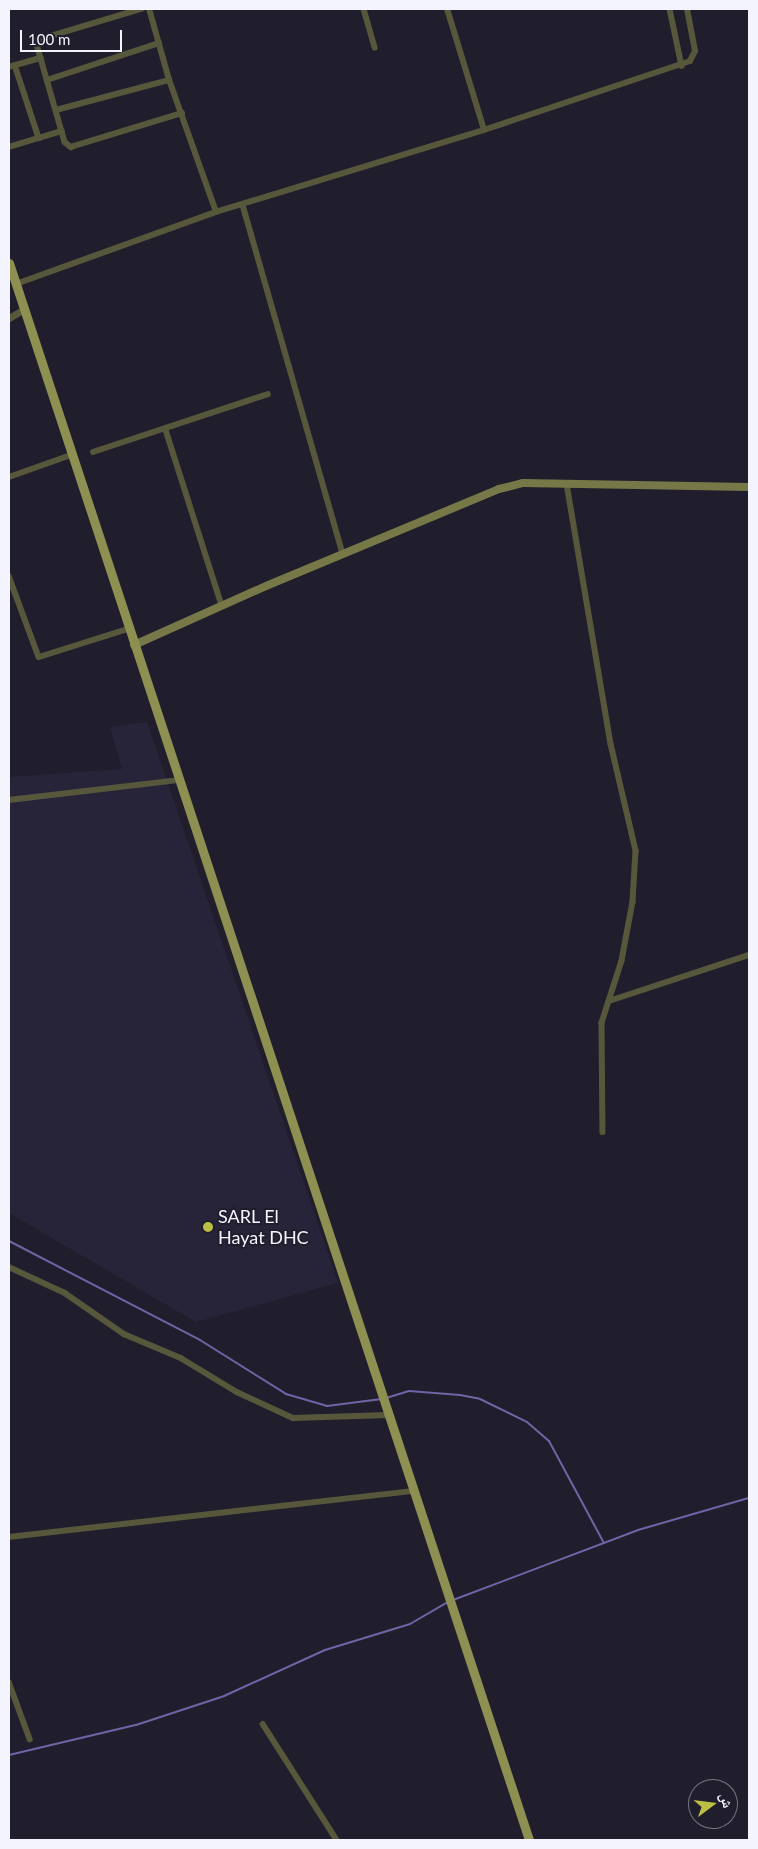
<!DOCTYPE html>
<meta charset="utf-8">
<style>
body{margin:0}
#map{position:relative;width:758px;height:1849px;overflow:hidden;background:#201e2c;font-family:Lato,"Noto Naskh Arabic",sans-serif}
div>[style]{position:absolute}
.built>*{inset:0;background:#272439}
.stream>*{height:2px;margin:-1px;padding:0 1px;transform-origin:1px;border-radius:1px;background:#6f64a5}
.minor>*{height:5.5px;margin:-2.75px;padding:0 2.75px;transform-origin:2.75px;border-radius:2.75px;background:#57583b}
.tertiary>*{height:7px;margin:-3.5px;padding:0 3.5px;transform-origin:3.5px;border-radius:3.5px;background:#57583b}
.secondary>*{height:8px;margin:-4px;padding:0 4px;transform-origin:4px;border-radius:4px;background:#767848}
.primary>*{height:9px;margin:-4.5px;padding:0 4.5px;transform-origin:4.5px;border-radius:4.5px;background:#8e9051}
.dots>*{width:14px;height:14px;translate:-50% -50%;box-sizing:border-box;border:2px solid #201e2c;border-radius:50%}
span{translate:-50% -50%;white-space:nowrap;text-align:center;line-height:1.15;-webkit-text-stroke:4px #201e2c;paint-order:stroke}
.poi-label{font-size:18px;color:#f4f4fe}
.left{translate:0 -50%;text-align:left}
.frame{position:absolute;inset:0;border:10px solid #f4f4fe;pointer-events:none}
.north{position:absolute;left:688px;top:1779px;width:50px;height:50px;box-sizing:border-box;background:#201e2c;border:1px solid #757480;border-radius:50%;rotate:75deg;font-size:14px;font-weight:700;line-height:20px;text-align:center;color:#f4f4fe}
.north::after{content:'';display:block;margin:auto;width:18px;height:22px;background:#bcbf43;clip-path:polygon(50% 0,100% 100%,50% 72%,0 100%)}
.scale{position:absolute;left:20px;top:30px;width:102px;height:22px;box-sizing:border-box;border:2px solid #f4f4fe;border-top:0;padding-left:6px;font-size:15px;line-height:18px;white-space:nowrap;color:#f4f4fe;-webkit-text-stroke:4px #201e2c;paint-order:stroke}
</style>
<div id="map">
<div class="built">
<i style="clip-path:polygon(147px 722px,338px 1283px,196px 1322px,9px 1213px,9px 777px,122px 769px,110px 727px)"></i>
</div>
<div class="stream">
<i style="left:9px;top:1241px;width:215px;rotate:27.4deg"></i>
<i style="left:200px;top:1340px;width:102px;rotate:32.1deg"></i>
<i style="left:286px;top:1394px;width:43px;rotate:16.3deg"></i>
<i style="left:327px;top:1406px;width:55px;rotate:-7.3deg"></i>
<i style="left:386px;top:1398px;width:24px;rotate:-17deg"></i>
<i style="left:409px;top:1391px;width:51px;rotate:4.5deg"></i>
<i style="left:460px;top:1395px;width:20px;rotate:11deg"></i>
<i style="left:480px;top:1399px;width:52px;rotate:26.1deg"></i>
<i style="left:527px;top:1422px;width:29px;rotate:41deg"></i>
<i style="left:549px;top:1441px;width:116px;rotate:61.7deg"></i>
<i style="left:453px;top:1600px;width:198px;rotate:-20.7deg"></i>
<i style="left:638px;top:1530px;width:116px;rotate:-16.1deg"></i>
<i style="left:9px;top:1755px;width:130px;rotate:-13.3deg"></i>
<i style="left:136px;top:1725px;width:93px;rotate:-18.2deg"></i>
<i style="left:224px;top:1696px;width:111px;rotate:-24.5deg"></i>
<i style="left:325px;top:1650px;width:89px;rotate:-17deg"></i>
<i style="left:410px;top:1624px;width:44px;rotate:-30.1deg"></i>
</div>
<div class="minor">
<i style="left:142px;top:9px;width:111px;rotate:163.2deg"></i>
<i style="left:36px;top:41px;width:105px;rotate:74deg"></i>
<i style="left:65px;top:142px;width:8px;rotate:40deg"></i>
<i style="left:71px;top:147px;width:116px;rotate:-17deg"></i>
<i style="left:364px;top:9px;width:40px;rotate:74deg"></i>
<i style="left:670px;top:9px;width:58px;rotate:78.1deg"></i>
<i style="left:15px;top:65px;width:77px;rotate:71.8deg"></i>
<i style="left:9px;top:67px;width:33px;rotate:-16deg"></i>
<i style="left:47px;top:80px;width:118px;rotate:-18.3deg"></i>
<i style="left:56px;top:110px;width:117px;rotate:-14.9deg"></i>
<i style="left:484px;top:130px;width:217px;rotate:-18.5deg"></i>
<i style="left:690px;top:61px;width:11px;rotate:-63deg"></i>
<i style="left:695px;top:51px;width:43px;rotate:-100.8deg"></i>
<i style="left:9px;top:147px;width:55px;rotate:-16.8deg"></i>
<i style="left:243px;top:205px;width:363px;rotate:74deg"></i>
<i style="left:216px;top:212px;width:280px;rotate:-17deg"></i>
<i style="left:484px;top:130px;width:127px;rotate:-107deg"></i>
<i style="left:16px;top:284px;width:213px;rotate:-19.8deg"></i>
<i style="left:216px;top:212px;width:140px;rotate:-109.6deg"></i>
<i style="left:169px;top:80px;width:74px;rotate:-105.7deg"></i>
<i style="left:166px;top:430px;width:184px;rotate:72.3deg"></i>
<i style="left:93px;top:452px;width:184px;rotate:-18.3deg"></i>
<i style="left:9px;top:477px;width:66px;rotate:-19.5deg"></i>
<i style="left:567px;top:484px;width:264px;rotate:80.4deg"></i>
<i style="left:611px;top:744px;width:110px;rotate:76.8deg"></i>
<i style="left:636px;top:851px;width:51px;rotate:93.4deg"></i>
<i style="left:633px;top:902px;width:60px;rotate:100.6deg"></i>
<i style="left:622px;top:961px;width:65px;rotate:107.9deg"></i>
<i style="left:602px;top:1023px;width:109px;rotate:89.5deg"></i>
<i style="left:9px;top:576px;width:86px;rotate:69.7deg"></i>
<i style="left:39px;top:657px;width:93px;rotate:-17.5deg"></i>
<i style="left:9px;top:800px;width:172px;rotate:-6.7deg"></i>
<i style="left:609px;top:1001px;width:147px;rotate:-18.2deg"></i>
<i style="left:9px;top:1267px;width:62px;rotate:24.9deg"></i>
<i style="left:65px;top:1293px;width:72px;rotate:34.8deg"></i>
<i style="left:124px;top:1334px;width:62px;rotate:22.8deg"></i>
<i style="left:181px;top:1358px;width:66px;rotate:31.3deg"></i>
<i style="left:237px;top:1392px;width:62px;rotate:24.9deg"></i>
<i style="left:293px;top:1418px;width:95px;rotate:-1.8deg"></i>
<i style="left:9px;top:1537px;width:407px;rotate:-6.5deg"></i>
<i style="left:9px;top:1682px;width:61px;rotate:69.8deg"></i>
<i style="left:263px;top:1724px;width:138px;rotate:57.5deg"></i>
</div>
<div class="tertiary">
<i style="left:9px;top:318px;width:17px;rotate:-31deg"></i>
</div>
<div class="secondary">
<i style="left:134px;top:645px;width:145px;rotate:-24.1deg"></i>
<i style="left:266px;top:586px;width:252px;rotate:-22.6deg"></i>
<i style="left:499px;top:489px;width:25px;rotate:-14deg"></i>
<i style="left:523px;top:483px;width:226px;rotate:1deg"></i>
</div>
<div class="primary">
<i style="left:9px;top:263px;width:1661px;rotate:71.75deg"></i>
</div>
<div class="dots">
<i style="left:208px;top:1227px;background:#bcbf43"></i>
</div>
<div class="poi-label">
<span class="left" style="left:218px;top:1227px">SARL El<br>Hayat DHC</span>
</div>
<div class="frame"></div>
<div class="north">ش</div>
<div class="scale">100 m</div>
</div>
